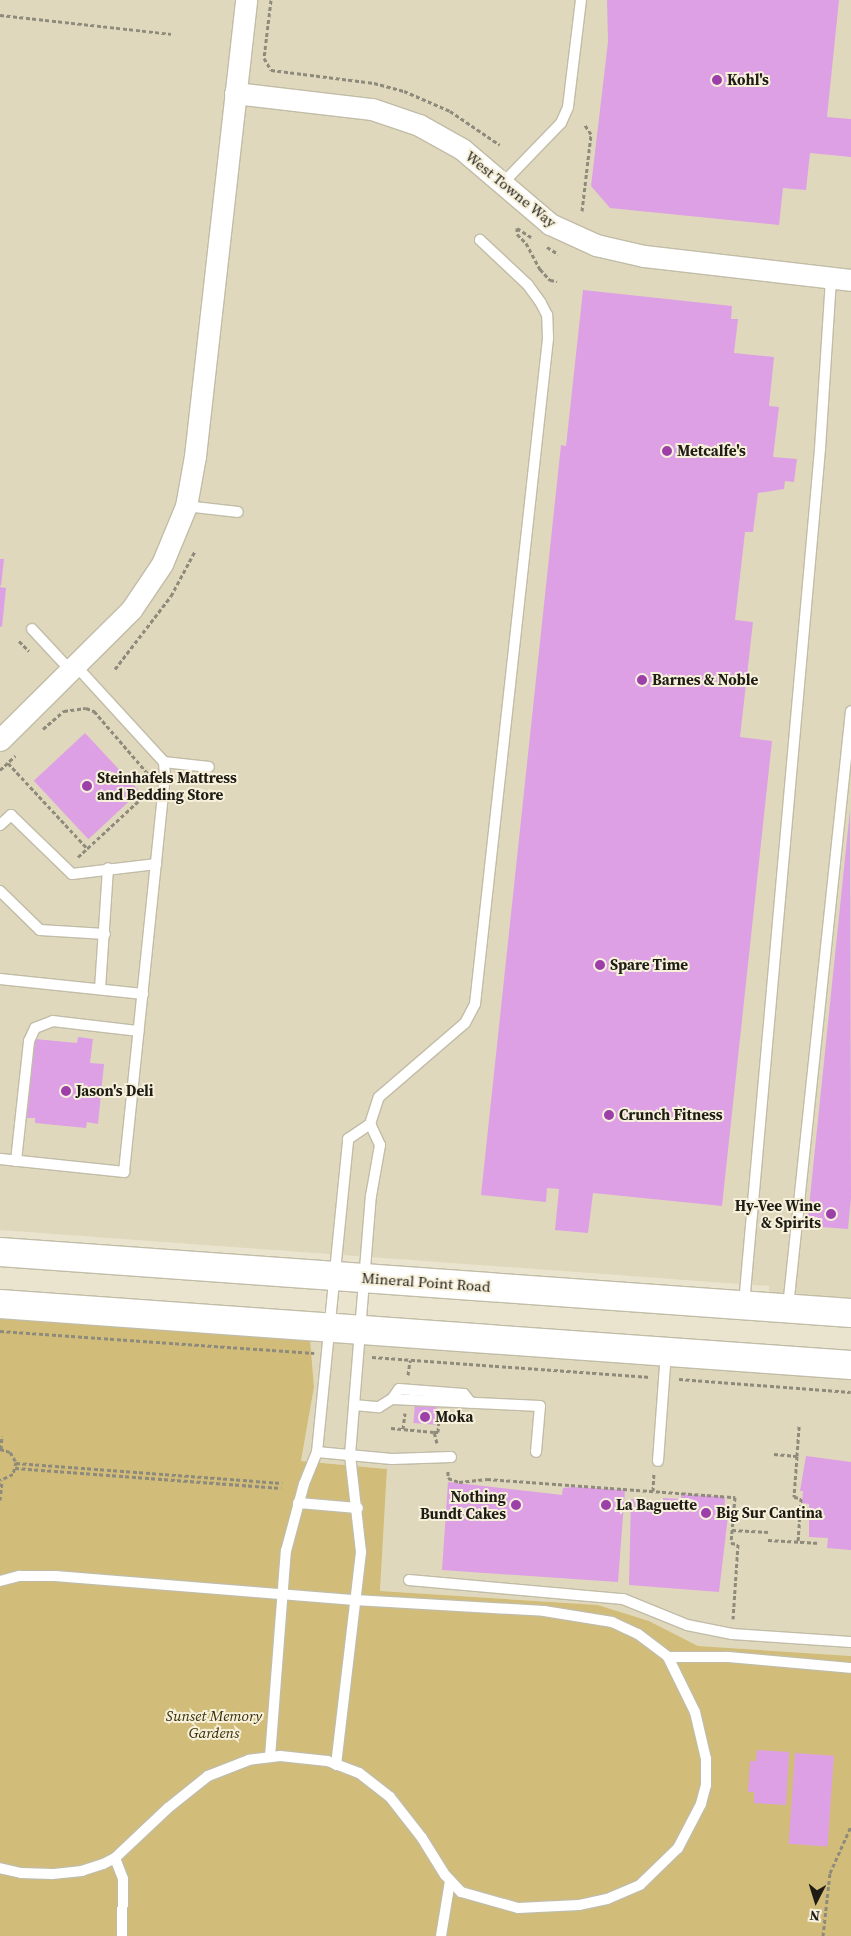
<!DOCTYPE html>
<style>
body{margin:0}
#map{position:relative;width:851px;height:1936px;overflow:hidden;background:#eae4cf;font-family:"Source Serif 4",serif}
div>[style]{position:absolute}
.built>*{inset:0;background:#e0d8bc}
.green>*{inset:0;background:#d1bd79}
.building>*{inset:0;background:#dda0e5;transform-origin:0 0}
.path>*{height:3px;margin-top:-1.5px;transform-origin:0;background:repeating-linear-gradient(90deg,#8f8b7c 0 4px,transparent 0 6.5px)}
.roads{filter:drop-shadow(1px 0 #c1bca7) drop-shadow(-1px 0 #c1bca7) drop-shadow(0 1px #c1bca7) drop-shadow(0 -1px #c1bca7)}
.lane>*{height:10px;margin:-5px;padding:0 5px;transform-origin:5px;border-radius:5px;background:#fff}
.street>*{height:21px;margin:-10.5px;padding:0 10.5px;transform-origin:10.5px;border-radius:10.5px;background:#fff}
.secondary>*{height:28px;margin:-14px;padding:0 14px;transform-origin:14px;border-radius:14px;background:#fff}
.dots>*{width:14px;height:14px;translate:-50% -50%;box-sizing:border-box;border:2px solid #f7f1dc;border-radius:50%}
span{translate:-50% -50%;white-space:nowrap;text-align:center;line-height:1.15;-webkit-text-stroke:4px #f7f1dc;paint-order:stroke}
.poi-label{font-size:15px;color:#1e1c15;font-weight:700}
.left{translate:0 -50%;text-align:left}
.right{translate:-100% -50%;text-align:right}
.street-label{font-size:15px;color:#1e1c15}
.park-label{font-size:15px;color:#382d04;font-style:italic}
.north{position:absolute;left:791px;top:1876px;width:50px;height:50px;-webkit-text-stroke:4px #f7f1dc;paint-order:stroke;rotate:185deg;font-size:14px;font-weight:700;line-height:20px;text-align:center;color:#1e1c15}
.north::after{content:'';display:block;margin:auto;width:18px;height:22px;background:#1e1c15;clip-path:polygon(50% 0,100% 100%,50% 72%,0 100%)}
</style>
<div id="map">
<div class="built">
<i style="clip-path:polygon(0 0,851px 0,851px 1313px,768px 1307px,769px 1286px,0 1230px)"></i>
<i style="clip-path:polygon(309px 1326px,851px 1365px,851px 1656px,698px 1646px,649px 1621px,598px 1605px,380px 1591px,387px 1469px,301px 1461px,314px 1387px)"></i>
</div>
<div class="green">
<i style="clip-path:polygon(0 1304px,309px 1326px,314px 1387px,301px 1461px,387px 1469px,380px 1591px,598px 1605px,649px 1621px,698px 1646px,851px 1656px,851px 1936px,0 1936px)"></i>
</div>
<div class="building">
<i style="clip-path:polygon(607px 0,839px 0,827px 117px,851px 119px,851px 157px,810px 153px,806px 190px,783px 188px,779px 225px,610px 208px,591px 186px,608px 42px)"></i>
<i style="clip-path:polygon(583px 290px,732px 306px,731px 319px,738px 319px,734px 353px,774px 357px,769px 406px,779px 407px,773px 457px,797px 459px,794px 482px,785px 481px,784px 489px,758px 493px,753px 532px,745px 532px,735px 620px,753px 622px,740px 737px,772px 741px,722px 1206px,593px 1193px,588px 1233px,555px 1230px,559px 1189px,547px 1188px,546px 1202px,481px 1195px,561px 445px,566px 446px)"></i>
<i style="clip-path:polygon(0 559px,4px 559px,1px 586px,0 585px)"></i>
<i style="clip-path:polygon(0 587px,6px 588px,2px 627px,0 626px)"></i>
<i style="left:85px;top:733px;width:80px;height:70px;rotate:47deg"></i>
<i style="clip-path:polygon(850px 810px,851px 1198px,848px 1229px,807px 1226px)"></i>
<i style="clip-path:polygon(78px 1037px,93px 1039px,90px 1063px,104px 1064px,98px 1124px,87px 1122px,86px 1128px,35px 1123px,35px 1118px,27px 1118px,35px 1039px,77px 1043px)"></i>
<i style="left:415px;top:1404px;width:22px;height:19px;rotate:5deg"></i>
<i style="clip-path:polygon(806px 1456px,851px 1462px,851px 1550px,827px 1548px,828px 1538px,809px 1537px,809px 1504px,802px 1503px,803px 1491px,800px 1491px)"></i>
<i style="clip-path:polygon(448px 1482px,562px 1495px,563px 1488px,573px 1487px,625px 1490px,618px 1582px,442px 1570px)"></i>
<i style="clip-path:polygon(681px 1494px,725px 1497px,724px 1516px,728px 1516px,719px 1592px,629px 1585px,631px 1499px,663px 1502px,663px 1498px,681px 1499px)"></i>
<i style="clip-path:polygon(757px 1750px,789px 1752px,786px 1805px,754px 1803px,754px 1792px,748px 1792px,750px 1761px,756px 1761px)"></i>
<i style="left:795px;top:1753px;width:39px;height:91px;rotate:4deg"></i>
</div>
<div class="path">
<i style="left:271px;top:0;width:58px;rotate:96.9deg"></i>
<i style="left:264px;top:58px;width:14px;rotate:60deg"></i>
<i style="left:271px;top:70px;width:104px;rotate:7.2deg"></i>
<i style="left:374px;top:83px;width:31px;rotate:15deg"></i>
<i style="left:404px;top:91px;width:50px;rotate:23.5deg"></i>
<i style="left:450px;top:111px;width:60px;rotate:34.2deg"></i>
<i style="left:0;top:15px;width:172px;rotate:6.3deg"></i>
<i style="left:582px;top:211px;width:78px;rotate:-83.3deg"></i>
<i style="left:591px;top:134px;width:11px;rotate:-124deg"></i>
<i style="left:517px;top:228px;width:6px;rotate:90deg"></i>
<i style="left:517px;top:234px;width:13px;rotate:45deg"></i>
<i style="left:526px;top:243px;width:30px;rotate:62deg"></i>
<i style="left:540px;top:269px;width:15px;rotate:48deg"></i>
<i style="left:550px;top:280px;width:7px;rotate:8deg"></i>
<i style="left:517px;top:228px;width:17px;rotate:33deg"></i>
<i style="left:547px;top:247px;width:13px;rotate:32deg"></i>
<i style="left:19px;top:641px;width:14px;rotate:45deg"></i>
<i style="left:115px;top:669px;width:92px;rotate:-52.5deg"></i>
<i style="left:171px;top:596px;width:51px;rotate:-61.9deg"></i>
<i style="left:43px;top:729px;width:28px;rotate:-41deg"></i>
<i style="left:64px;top:711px;width:22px;rotate:-8deg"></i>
<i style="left:86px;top:708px;width:9px;rotate:21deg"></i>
<i style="left:94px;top:711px;width:84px;rotate:49.3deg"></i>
<i style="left:8px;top:763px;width:117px;rotate:47.1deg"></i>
<i style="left:0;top:770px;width:21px;rotate:-43deg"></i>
<i style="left:78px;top:857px;width:94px;rotate:-42.8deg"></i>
<i style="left:0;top:1331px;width:315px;rotate:4deg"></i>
<i style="left:372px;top:1357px;width:279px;rotate:4.1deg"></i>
<i style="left:408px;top:1375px;width:15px;rotate:-82deg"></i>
<i style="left:679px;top:1379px;width:172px;rotate:4.3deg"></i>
<i style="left:391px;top:1428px;width:43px;rotate:5.3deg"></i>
<i style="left:403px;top:1429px;width:16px;rotate:-83deg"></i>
<i style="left:437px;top:1443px;width:11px;rotate:-105deg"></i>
<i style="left:434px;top:1432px;width:4px"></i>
<i style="left:438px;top:1432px;width:16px;rotate:-86deg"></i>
<i style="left:0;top:1449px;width:10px;rotate:17deg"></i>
<i style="left:10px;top:1452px;width:12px;rotate:59deg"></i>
<i style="left:16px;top:1462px;width:12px;rotate:104deg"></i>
<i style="left:13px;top:1474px;width:14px;rotate:155deg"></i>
<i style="left:1px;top:1449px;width:13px;rotate:-86deg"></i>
<i style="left:774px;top:1454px;width:23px;rotate:5deg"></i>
<i style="left:797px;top:1456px;width:41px;rotate:94.2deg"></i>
<i style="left:794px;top:1497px;width:7px;rotate:8deg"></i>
<i style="left:801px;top:1498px;width:44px;rotate:93.9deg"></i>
<i style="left:797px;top:1456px;width:31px;rotate:-86deg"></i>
<i style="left:16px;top:1463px;width:267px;rotate:4.3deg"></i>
<i style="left:15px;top:1468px;width:267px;rotate:4.3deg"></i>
<i style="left:448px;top:1471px;width:7px;rotate:90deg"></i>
<i style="left:448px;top:1478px;width:12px;rotate:20deg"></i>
<i style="left:459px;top:1482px;width:28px;rotate:-6deg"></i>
<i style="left:487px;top:1479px;width:249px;rotate:4.2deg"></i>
<i style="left:735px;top:1497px;width:46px;rotate:95deg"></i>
<i style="left:731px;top:1543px;width:7px;rotate:8deg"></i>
<i style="left:738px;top:1544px;width:75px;rotate:93.8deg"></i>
<i style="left:653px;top:1491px;width:17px;rotate:-87deg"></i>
<i style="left:0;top:1500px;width:20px;rotate:-84deg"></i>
<i style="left:732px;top:1530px;width:36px;rotate:3deg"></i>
<i style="left:768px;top:1540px;width:52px;rotate:3.3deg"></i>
<i style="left:823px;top:1936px;width:63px;rotate:-83.7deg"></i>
<i style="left:830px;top:1873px;width:51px;rotate:-65.9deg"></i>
</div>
<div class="roads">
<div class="lane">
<i style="left:502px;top:184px;width:85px;rotate:-46deg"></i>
<i style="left:561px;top:123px;width:17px;rotate:-66deg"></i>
<i style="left:568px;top:107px;width:108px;rotate:-83.1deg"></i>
<i style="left:186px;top:506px;width:52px;rotate:6.6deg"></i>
<i style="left:32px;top:629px;width:59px;rotate:47.1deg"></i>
<i style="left:164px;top:762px;width:45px;rotate:6.3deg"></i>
<i style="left:0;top:825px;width:15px;rotate:-42deg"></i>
<i style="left:11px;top:815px;width:85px;rotate:44deg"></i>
<i style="left:72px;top:874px;width:85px;rotate:-6.8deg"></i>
<i style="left:0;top:891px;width:56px;rotate:44.3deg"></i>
<i style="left:40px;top:930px;width:65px;rotate:3.5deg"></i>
<i style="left:0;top:979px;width:144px;rotate:6deg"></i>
<i style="left:100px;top:989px;width:121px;rotate:-86.2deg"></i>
<i style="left:0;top:1159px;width:125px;rotate:6deg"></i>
<i style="left:124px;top:1172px;width:398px;rotate:-84.1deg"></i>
<i style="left:165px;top:776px;width:14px;rotate:-94deg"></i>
<i style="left:164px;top:762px;width:129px;rotate:-132.5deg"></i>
<i style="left:16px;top:1161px;width:121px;rotate:-83.8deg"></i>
<i style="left:29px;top:1041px;width:14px;rotate:-65deg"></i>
<i style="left:35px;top:1028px;width:19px;rotate:-21deg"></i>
<i style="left:53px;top:1021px;width:86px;rotate:6.7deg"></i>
<i style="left:744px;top:1304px;width:858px;rotate:-84.92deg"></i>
<i style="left:820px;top:449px;width:171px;rotate:-86.3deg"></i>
<i style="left:788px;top:1307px;width:599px;rotate:-83.97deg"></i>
<i style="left:392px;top:1399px;width:148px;rotate:2.7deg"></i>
<i style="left:540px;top:1406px;width:46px;rotate:95deg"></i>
<i style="left:354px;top:1405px;width:25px;rotate:5deg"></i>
<i style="left:379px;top:1407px;width:15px;rotate:-32deg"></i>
<i style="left:392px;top:1399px;width:12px;rotate:-55deg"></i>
<i style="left:399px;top:1389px;width:65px;rotate:4.4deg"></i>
<i style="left:464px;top:1394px;width:11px;rotate:52deg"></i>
<i style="left:317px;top:1452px;width:75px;rotate:5.3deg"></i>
<i style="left:392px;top:1459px;width:59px;rotate:-1.9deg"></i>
<i style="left:658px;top:1461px;width:109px;rotate:-85.8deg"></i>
<i style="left:298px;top:1503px;width:60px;rotate:4.8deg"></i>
<i style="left:409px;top:1580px;width:215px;rotate:5.1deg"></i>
<i style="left:623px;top:1599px;width:69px;rotate:22.1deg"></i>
<i style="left:687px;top:1625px;width:46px;rotate:11.3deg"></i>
<i style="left:732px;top:1634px;width:119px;rotate:3.8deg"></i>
<i style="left:0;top:1581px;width:20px;rotate:-15deg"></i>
<i style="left:19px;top:1576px;width:36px"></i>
<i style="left:55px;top:1576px;width:301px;rotate:4.6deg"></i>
<i style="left:355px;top:1600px;width:189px;rotate:3.3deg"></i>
<i style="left:544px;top:1611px;width:69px;rotate:9.2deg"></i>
<i style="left:612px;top:1622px;width:29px;rotate:25deg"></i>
<i style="left:638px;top:1634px;width:38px;rotate:37deg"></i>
<i style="left:668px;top:1657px;width:61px;rotate:63.9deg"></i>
<i style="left:695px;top:1712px;width:48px;rotate:76.8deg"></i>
<i style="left:706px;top:1759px;width:26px;rotate:90deg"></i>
<i style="left:706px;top:1785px;width:20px;rotate:105deg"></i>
<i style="left:701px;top:1804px;width:50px;rotate:117.6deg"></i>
<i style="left:678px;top:1848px;width:53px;rotate:135.8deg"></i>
<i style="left:640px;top:1885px;width:36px;rotate:157deg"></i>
<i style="left:607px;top:1899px;width:29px;rotate:168deg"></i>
<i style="left:579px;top:1905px;width:61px;rotate:177.2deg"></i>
<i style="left:518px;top:1908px;width:59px;rotate:-164.3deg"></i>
<i style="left:461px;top:1892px;width:23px;rotate:-133deg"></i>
<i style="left:445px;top:1875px;width:44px;rotate:-121.9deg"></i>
<i style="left:422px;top:1838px;width:52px;rotate:-128deg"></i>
<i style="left:390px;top:1797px;width:39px;rotate:-142deg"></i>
<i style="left:359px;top:1773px;width:34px;rotate:-159deg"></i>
<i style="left:327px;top:1761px;width:47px;rotate:-173.9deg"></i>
<i style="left:280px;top:1756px;width:31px;rotate:173deg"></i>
<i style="left:249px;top:1760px;width:44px;rotate:158.7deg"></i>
<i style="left:208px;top:1776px;width:51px;rotate:141.3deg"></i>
<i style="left:168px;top:1808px;width:73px;rotate:136.7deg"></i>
<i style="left:115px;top:1858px;width:13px;rotate:153deg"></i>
<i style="left:103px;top:1864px;width:22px;rotate:162deg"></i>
<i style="left:82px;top:1871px;width:30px;rotate:174deg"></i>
<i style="left:52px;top:1874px;width:31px;rotate:-178deg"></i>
<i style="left:21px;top:1873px;width:22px;rotate:-167deg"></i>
<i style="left:668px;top:1657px;width:60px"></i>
<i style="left:728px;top:1657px;width:123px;rotate:5.1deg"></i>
<i style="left:270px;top:1757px;width:207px;rotate:-85.6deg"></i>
<i style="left:286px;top:1551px;width:69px;rotate:-75deg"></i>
<i style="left:304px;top:1484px;width:35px;rotate:-68deg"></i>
<i style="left:317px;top:1452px;width:315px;rotate:-84.3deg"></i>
<i style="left:348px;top:1139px;width:27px;rotate:-34deg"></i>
<i style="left:336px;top:1765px;width:214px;rotate:-83.3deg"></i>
<i style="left:361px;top:1552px;width:98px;rotate:-96.5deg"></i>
<i style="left:350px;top:1455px;width:260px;rotate:-85.4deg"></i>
<i style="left:371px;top:1196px;width:52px;rotate:-80deg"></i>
<i style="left:380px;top:1145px;width:23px;rotate:-115deg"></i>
<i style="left:370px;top:1124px;width:28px;rotate:-72deg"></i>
<i style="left:379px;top:1097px;width:113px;rotate:-40.7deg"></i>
<i style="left:465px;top:1023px;width:21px;rotate:-62deg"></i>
<i style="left:475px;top:1004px;width:670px;rotate:-83.74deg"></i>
<i style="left:548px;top:338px;width:23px;rotate:-92deg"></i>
<i style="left:547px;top:315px;width:13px;rotate:-117deg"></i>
<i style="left:541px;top:303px;width:22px;rotate:-126deg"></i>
<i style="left:528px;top:285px;width:66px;rotate:-136.8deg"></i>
<i style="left:115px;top:1858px;width:22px;rotate:69deg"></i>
<i style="left:123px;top:1879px;width:57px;rotate:91deg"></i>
<i style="left:441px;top:1936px;width:56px;rotate:-80.7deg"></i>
</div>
<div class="street">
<i style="left:235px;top:93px;width:138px;rotate:6.7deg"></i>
<i style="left:372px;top:109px;width:50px;rotate:18.8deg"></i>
<i style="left:419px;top:125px;width:49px;rotate:29.2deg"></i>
<i style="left:462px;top:149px;width:116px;rotate:40.4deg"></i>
<i style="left:550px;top:224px;width:51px;rotate:24.5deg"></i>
<i style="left:596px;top:245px;width:49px;rotate:12.9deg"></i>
<i style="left:644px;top:256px;width:208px;rotate:6.6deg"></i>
<i style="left:0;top:740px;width:185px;rotate:-44.8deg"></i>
<i style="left:131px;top:610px;width:55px;rotate:-56deg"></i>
<i style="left:162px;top:564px;width:63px;rotate:-67.5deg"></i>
<i style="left:186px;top:506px;width:51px;rotate:-79.8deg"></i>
<i style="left:195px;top:456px;width:459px;rotate:-83.6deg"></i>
</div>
<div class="secondary">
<i style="left:0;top:1252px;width:853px;rotate:4.1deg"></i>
<i style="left:0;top:1304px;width:853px;rotate:4.1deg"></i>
</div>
</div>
<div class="dots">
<i style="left:717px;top:80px;background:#9c3fa9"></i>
<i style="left:667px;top:451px;background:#9c3fa9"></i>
<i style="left:642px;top:680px;background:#9c3fa9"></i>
<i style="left:87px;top:786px;background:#9c3fa9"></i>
<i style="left:600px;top:965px;background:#9c3fa9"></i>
<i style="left:66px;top:1091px;background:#9c3fa9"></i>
<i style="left:609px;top:1115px;background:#9c3fa9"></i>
<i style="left:831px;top:1214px;background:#9c3fa9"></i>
<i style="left:425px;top:1417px;background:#9c3fa9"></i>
<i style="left:516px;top:1505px;background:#9c3fa9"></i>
<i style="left:606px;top:1505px;background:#9c3fa9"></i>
<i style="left:706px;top:1513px;background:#9c3fa9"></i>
</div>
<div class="poi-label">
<span class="left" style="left:727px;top:80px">Kohl's</span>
<span class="left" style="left:677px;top:451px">Metcalfe's</span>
<span class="left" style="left:652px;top:680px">Barnes &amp; Noble</span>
<span class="left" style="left:97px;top:786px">Steinhafels Mattress<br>and Bedding Store</span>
<span class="left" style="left:610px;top:965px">Spare Time</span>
<span class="left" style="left:76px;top:1091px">Jason's Deli</span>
<span class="left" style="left:619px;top:1115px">Crunch Fitness</span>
<span class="right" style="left:821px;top:1214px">Hy-Vee Wine<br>&amp; Spirits</span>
<span class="left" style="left:435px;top:1417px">Moka</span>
<span class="right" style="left:506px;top:1505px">Nothing<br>Bundt Cakes</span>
<span class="left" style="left:616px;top:1505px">La Baguette</span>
<span class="left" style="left:716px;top:1513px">Big Sur Cantina</span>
</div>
<div class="street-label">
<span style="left:511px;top:189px;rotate:39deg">West Towne Way</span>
<span style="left:426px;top:1282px;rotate:4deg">Mineral Point Road</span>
</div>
<div class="park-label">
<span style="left:214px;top:1724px">Sunset Memory<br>Gardens</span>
</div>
<div class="north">N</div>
</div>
